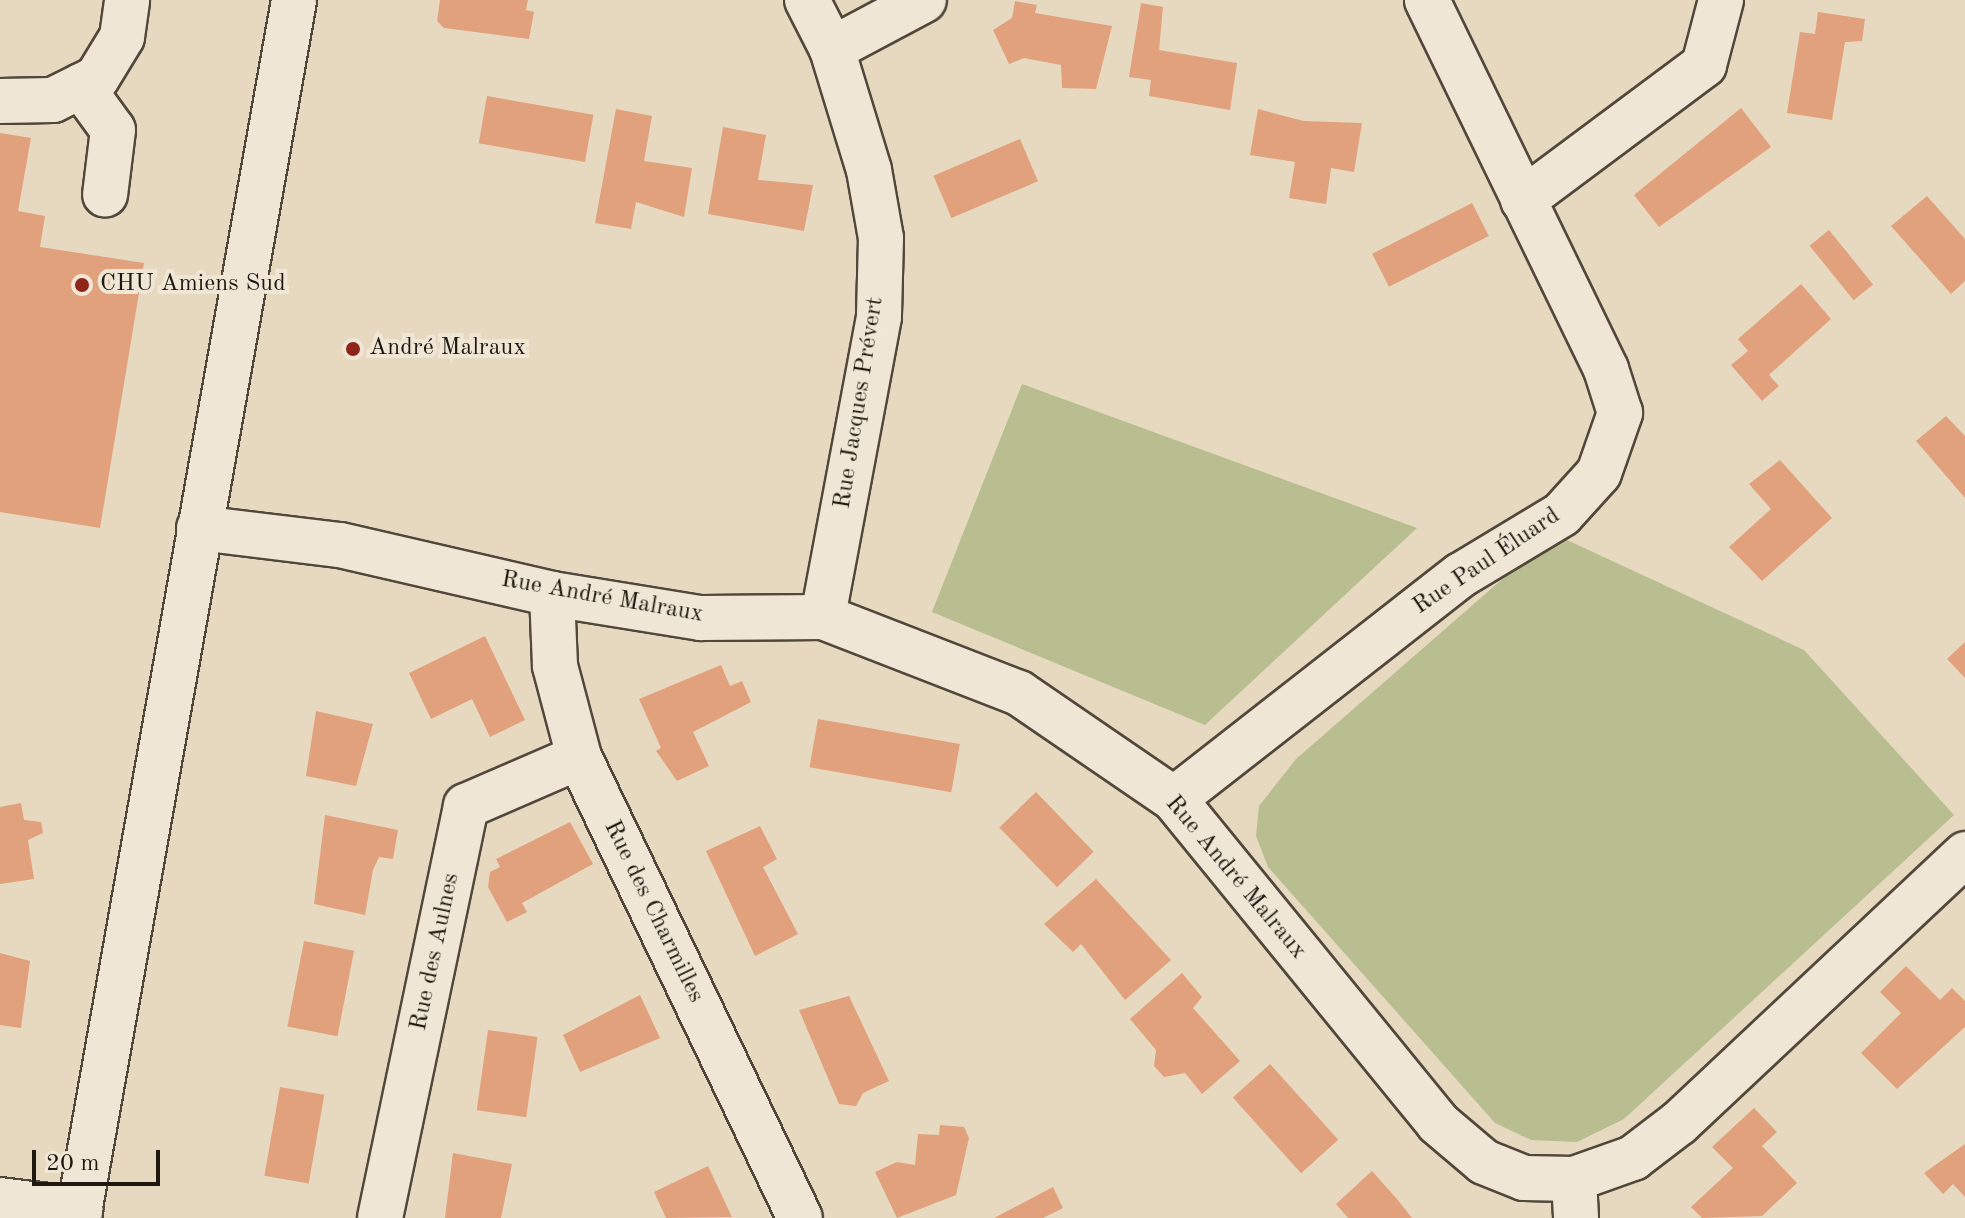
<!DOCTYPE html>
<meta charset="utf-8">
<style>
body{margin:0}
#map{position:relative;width:1965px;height:1218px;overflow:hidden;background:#e6d9c0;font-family:"Old Standard TT",serif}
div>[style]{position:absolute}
.green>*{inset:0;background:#b8be90}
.building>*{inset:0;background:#e2a17d;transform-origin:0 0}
.roads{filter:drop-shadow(2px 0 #51483b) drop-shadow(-2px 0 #51483b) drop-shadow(0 2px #51483b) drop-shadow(0 -2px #51483b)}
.minor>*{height:44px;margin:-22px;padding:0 22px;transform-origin:22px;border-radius:22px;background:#efe6d6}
.dots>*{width:22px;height:22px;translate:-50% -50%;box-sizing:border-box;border:4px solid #efe6d6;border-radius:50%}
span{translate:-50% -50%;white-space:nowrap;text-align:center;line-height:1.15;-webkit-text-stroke:8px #efe6d6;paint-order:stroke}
.poi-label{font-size:24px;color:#1f180f}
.left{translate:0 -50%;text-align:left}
.street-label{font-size:24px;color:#1f180f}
.scale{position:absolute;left:32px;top:1150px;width:128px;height:36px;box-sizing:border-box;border:4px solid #1f180f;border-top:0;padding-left:10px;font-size:24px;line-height:28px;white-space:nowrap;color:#1f180f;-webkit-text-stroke:6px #efe6d6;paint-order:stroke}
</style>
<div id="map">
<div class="green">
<i style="clip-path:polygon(1022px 384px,1417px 528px,1205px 725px,932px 612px)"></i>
<i style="clip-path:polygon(1554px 534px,1804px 650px,1954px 815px,1624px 1119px,1577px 1142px,1531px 1140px,1495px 1123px,1268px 867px,1256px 836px,1259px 806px,1296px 759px)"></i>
</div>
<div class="building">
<i style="clip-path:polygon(440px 0,528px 0,526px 10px,534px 12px,529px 39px,444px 28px,437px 21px)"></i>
<i style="clip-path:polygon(1015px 1px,1037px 5px,1035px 13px,1112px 26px,1096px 89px,1062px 88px,1061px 65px,1024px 58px,1009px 64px,993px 30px,1012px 18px)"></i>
<i style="clip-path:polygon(1141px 3px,1163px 7px,1159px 50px,1237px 63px,1230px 110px,1149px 96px,1151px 80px,1129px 77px)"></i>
<i style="clip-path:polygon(1818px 12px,1865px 19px,1862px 41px,1845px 42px,1832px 120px,1787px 113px,1800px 32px,1815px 34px)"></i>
<i style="left:487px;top:96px;width:108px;height:48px;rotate:10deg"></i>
<i style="clip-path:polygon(1741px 108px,1771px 147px,1659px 227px,1634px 195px)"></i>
<i style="clip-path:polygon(616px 109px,652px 116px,644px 161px,692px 168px,684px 217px,636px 202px,631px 229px,595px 223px)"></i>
<i style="clip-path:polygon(1258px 109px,1304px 121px,1362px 123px,1354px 172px,1331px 168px,1326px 204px,1289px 198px,1295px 162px,1250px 155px)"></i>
<i style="clip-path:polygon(723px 127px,766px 135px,758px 180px,813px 185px,804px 231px,708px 214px)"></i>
<i style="clip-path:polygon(0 133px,31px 138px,18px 211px,45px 216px,40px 247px,144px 263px,100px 528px,0 512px)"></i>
<i style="left:1020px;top:139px;width:46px;height:94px;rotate:67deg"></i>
<i style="clip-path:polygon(1927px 196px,1965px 239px,1965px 281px,1951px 294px,1891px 226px)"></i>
<i style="left:1472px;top:203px;width:37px;height:112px;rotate:63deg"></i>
<i style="left:1829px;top:230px;width:70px;height:25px;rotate:51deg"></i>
<i style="clip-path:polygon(1801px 284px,1831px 319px,1769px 375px,1779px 386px,1762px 401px,1731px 365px,1748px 351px,1738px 339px)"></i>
<i style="clip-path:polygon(1946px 416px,1965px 436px,1965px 498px,1916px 441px)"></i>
<i style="clip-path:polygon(1780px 460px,1832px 518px,1762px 581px,1729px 547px,1771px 509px,1749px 484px)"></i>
<i style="clip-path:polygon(485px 636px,525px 720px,490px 737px,472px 699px,431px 719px,409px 673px)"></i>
<i style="clip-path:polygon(1965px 642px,1965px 678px,1947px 659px)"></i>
<i style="clip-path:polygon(721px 665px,730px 686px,742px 681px,751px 702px,693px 732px,709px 766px,677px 781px,656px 751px,661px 748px,639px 699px)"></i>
<i style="clip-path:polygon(316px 711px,373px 724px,356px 786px,306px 776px)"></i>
<i style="left:818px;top:719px;width:144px;height:49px;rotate:10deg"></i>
<i style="left:1036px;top:792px;width:83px;height:51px;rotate:46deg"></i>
<i style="clip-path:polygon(21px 803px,24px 820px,41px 822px,43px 833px,28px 840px,34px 879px,0 884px,0 807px)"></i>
<i style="clip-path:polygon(325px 815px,398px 830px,393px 859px,379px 857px,373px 870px,365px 915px,314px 904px)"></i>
<i style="clip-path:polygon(570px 822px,593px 864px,522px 903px,527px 912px,507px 922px,488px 887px,490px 872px,500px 867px,496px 859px)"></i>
<i style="clip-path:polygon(760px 826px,777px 859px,763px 867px,798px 934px,755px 956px,706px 851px)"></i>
<i style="clip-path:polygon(1096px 879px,1171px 960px,1125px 1000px,1081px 944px,1073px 952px,1044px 924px)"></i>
<i style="left:304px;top:941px;width:51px;height:87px;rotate:11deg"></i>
<i style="clip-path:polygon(0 953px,30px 961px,21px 1028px,0 1025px)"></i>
<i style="clip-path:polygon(1906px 966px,1940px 1000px,1952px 988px,1965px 1001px,1965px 1027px,1897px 1089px,1861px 1053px,1901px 1013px,1880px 992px)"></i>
<i style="clip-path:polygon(1182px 973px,1202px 997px,1193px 1008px,1240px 1061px,1202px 1094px,1185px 1073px,1164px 1077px,1154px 1066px,1156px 1050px,1130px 1019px)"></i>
<i style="clip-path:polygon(640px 995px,660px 1038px,580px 1072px,563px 1035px)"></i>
<i style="clip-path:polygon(849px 996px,889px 1081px,863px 1093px,856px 1106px,839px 1104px,799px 1010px)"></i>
<i style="left:488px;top:1030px;width:50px;height:81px;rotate:8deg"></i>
<i style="left:1270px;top:1064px;width:102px;height:50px;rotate:48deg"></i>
<i style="left:280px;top:1087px;width:45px;height:90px;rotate:10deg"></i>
<i style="clip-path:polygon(1754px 1108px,1777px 1132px,1762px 1146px,1797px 1183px,1762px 1216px,1702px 1218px,1691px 1207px,1733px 1168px,1712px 1147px)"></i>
<i style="clip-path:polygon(940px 1125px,964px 1127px,969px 1138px,956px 1195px,897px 1218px,875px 1172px,897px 1162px,915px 1165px,918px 1134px,939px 1135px)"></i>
<i style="clip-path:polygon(1965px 1144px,1965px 1197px,1953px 1184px,1943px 1194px,1924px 1173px)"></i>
<i style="clip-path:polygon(453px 1153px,512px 1164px,501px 1218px,445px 1218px)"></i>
<i style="clip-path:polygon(708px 1166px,732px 1217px,666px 1218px,654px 1192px)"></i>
<i style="clip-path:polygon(1372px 1171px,1397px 1199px,1412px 1218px,1348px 1218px,1336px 1204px)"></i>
<i style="clip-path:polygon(1053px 1187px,1063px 1208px,1043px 1218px,994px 1218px)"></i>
</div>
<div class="roads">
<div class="minor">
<i style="left:807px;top:0;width:55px;rotate:63deg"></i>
<i style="left:832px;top:49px;width:127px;rotate:73deg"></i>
<i style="left:869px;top:170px;width:69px;rotate:80deg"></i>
<i style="left:881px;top:238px;width:79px;rotate:91.5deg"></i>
<i style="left:879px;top:317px;width:305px;rotate:100.6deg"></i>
<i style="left:832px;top:49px;width:104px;rotate:-28deg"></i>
<i style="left:81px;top:86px;width:54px;rotate:54deg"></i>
<i style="left:113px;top:130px;width:65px;rotate:97deg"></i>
<i style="left:0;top:101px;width:53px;rotate:-1.1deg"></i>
<i style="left:53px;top:100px;width:49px;rotate:-26.6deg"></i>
<i style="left:97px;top:78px;width:48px;rotate:-58.6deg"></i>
<i style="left:122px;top:37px;width:37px;rotate:-82deg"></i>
<i style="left:1523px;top:200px;width:226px;rotate:-36.7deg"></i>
<i style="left:1704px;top:65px;width:67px;rotate:-75.3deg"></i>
<i style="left:199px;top:528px;width:142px;rotate:6.9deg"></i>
<i style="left:340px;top:545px;width:218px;rotate:13deg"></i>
<i style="left:552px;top:594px;width:151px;rotate:9.2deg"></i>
<i style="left:701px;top:618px;width:122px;rotate:-0.5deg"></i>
<i style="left:823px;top:617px;width:210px;rotate:21.2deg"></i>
<i style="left:1019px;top:693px;width:188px;rotate:34.4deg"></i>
<i style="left:1174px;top:799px;width:418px;rotate:50.8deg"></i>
<i style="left:1438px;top:1123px;width:60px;rotate:40.3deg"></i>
<i style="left:1484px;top:1162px;width:43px;rotate:21.8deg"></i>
<i style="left:1524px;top:1178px;width:50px;rotate:1.1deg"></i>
<i style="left:1574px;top:1179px;width:63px;rotate:-19.6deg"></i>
<i style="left:1633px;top:1158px;width:58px;rotate:-37.3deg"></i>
<i style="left:1679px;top:1123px;width:393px;rotate:-43.2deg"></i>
<i style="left:552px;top:594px;width:72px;rotate:87.6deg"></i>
<i style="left:555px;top:666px;width:94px;rotate:75.2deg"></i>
<i style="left:579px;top:757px;width:511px;rotate:64.39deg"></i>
<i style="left:1174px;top:799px;width:364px;rotate:-38deg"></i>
<i style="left:1461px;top:575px;width:118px;rotate:-31.1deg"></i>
<i style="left:1562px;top:514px;width:55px;rotate:-47.9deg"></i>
<i style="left:1599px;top:473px;width:64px;rotate:-70.7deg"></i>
<i style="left:1620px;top:413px;width:46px;rotate:-107.7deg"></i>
<i style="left:1606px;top:369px;width:410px;rotate:-115.9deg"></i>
<i style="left:1574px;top:1179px;width:39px;rotate:87deg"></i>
<i style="left:0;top:1200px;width:81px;rotate:7.1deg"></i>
<i style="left:78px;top:1218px;width:1237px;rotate:-79.94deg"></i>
<i style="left:380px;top:1218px;width:421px;rotate:-78.2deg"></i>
<i style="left:466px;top:806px;width:123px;rotate:-23.4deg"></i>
</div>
</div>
<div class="dots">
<i style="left:82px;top:285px;background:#8f2418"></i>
<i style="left:353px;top:349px;background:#8f2418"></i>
</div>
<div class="poi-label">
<span class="left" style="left:100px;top:285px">CHU Amiens Sud</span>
<span class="left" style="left:369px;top:349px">André Malraux</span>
</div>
<div class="street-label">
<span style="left:860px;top:403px;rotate:-81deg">Rue Jacques Prévert</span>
<span style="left:1487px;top:562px;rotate:-34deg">Rue Paul Éluard</span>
<span style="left:602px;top:598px;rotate:10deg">Rue André Malraux</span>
<span style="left:1235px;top:878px;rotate:50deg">Rue André Malraux</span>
<span style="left:653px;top:912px;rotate:64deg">Rue des Charmilles</span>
<span style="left:436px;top:952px;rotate:-78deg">Rue des Aulnes</span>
</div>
<div class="scale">20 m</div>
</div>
